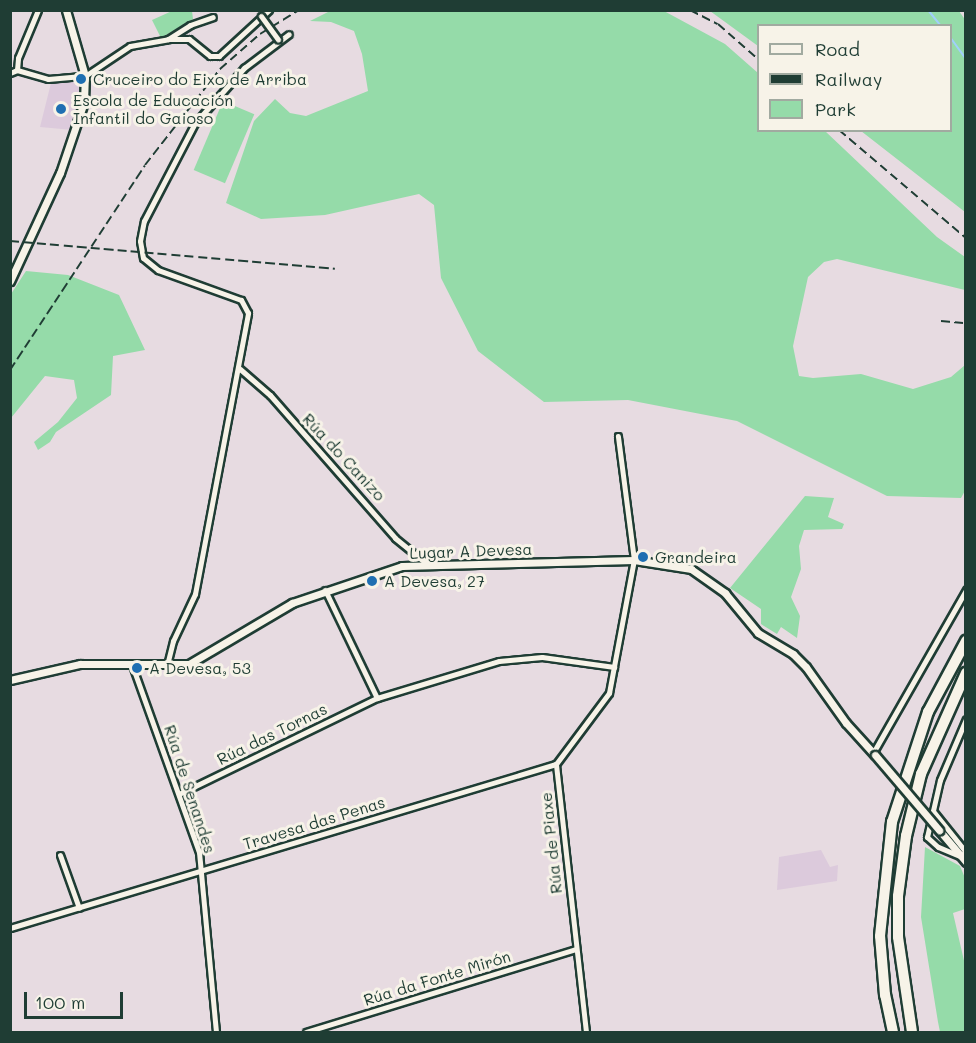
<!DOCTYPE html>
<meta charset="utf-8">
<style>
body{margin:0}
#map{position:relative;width:976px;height:1043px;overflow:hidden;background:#e7dbe1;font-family:Mali,sans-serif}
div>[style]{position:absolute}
.built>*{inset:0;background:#dccadc}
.green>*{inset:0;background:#95dba9;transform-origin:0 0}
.stream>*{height:2px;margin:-1px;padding:0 1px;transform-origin:1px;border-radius:1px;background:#a1cffc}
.roads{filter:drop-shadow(2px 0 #1f3d34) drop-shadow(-2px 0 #1f3d34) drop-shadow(0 2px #1f3d34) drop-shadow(0 -2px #1f3d34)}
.minor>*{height:5px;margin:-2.5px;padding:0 2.5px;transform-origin:2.5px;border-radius:2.5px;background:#f7f3e8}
.tertiary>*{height:7px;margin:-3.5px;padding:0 3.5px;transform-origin:3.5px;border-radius:3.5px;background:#f7f3e8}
.motorway>*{height:10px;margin:-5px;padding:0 5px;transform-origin:5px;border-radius:5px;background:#f7f3e8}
.rail>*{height:2px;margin-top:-1px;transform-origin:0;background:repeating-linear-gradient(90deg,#1f3d34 0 9px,transparent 0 13.5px)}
.bridges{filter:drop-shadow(2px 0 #1f3d34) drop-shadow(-2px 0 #1f3d34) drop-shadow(0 2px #1f3d34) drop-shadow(0 -2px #1f3d34)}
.minor-bridge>*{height:5px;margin:-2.5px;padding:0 2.5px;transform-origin:2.5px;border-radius:2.5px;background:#f7f3e8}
.tertiary-bridge>*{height:7px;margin:-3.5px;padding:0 3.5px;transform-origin:3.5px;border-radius:3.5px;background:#f7f3e8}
.dots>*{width:16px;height:16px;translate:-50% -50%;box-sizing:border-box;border:3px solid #f7f3e8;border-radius:50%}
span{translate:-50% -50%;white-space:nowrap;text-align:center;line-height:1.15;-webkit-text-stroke:6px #f7f3e8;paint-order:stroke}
.poi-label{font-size:16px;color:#1f3d34}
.left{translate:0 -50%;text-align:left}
.street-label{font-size:16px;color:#1f3d34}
.frame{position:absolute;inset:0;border:12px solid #1f3d34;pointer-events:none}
.legend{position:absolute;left:757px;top:24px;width:195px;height:108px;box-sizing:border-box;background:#f7f3e8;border:2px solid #a1aaa0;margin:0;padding:8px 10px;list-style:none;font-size:18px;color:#1f3d34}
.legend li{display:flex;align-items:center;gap:12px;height:30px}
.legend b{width:30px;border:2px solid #a1aaa0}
.scale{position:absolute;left:24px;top:992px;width:99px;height:27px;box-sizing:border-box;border:3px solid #1f3d34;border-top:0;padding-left:8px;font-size:18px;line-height:21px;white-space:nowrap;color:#1f3d34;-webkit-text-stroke:4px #f7f3e8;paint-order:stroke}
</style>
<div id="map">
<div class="built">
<i style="clip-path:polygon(52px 79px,82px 82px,73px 130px,40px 127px)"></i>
<i style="clip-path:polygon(821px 850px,830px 867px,838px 865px,837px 881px,777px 890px,779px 857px)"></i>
</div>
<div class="green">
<i style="clip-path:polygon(172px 11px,192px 11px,193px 19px,161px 38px,152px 20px)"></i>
<i style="clip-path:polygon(330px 11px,664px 11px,725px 44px,758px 73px,758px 130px,825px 131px,937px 237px,965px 257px,965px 290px,837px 259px,824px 262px,808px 277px,793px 346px,799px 376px,813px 378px,861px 374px,913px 389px,951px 377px,965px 365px,966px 489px,961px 498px,887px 496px,737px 421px,628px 400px,544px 402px,478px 351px,441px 278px,434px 205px,419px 194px,325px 215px,261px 219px,226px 203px,254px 121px,275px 99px,290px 113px,306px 116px,368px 91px,362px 54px,354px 31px,331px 22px,310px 21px)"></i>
<i style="clip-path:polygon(710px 11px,959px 11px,966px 21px,965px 212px,861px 131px,950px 130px,950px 26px,758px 26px,758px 46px)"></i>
<i style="left:223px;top:101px;width:34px;height:75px;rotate:23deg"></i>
<i style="clip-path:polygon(26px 271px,68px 275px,119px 295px,145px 350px,113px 356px,111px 395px,56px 432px,50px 442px,38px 450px,34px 442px,58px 422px,77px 398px,74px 380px,45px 376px,11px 418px,11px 294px)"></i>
<i style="clip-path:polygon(805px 496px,834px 498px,828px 517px,844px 524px,842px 529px,804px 530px,799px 546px,801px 569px,791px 597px,800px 616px,797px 638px,781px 627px,777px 634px,761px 624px,761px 609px,730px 588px)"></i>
<i style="clip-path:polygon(925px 847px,960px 866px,965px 878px,965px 909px,953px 913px,965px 965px,965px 1032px,940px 1032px,938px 1022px,921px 917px)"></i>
</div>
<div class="stream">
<i style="left:928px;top:10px;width:21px;rotate:51deg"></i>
<i style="left:950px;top:37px;width:27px;rotate:54deg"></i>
</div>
<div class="roads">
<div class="minor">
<i style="left:168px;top:39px;width:26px;rotate:-32deg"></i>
<i style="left:190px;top:25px;width:24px;rotate:-19deg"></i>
<i style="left:17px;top:70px;width:12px;rotate:-85deg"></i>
<i style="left:18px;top:58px;width:52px;rotate:-67.4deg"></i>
<i style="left:10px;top:73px;width:8px;rotate:-23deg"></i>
<i style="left:17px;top:70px;width:32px;rotate:16deg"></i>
<i style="left:48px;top:79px;width:37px;rotate:-5deg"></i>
<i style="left:85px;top:76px;width:54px;rotate:-33.7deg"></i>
<i style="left:130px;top:46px;width:39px;rotate:-10deg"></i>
<i style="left:168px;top:39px;width:21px"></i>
<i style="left:189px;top:39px;width:27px;rotate:39deg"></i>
<i style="left:210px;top:56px;width:9px"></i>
<i style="left:219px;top:56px;width:68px;rotate:-42.6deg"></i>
<i style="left:240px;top:369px;width:40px;rotate:41deg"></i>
<i style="left:270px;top:395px;width:190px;rotate:48.8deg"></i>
<i style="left:395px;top:538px;width:41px;rotate:39.1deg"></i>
<i style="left:325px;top:590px;width:120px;rotate:64.3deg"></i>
<i style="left:132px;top:665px;width:199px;rotate:70.3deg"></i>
<i style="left:199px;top:852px;width:181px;rotate:84.6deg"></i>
<i style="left:167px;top:665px;width:25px;rotate:-76deg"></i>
<i style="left:173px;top:641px;width:52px;rotate:-64.9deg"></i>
<i style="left:195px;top:594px;width:286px;rotate:-79.3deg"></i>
<i style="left:248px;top:313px;width:15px;rotate:-118deg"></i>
<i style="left:241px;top:300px;width:88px;rotate:-160.1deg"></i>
<i style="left:158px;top:270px;width:19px;rotate:-141deg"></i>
<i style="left:143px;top:258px;width:17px;rotate:-100deg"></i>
<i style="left:140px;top:241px;width:20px;rotate:-79deg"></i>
<i style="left:144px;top:221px;width:110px;rotate:-62.5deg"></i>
<i style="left:195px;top:123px;width:74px;rotate:-48.3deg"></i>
<i style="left:244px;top:68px;width:56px;rotate:-37.1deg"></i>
<i style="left:873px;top:753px;width:188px;rotate:-60.3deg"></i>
<i style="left:179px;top:794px;width:220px;rotate:-25.9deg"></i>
<i style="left:377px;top:698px;width:127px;rotate:-16.9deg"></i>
<i style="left:499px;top:661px;width:43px;rotate:-5.3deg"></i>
<i style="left:542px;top:657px;width:73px;rotate:7.9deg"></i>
<i style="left:933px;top:811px;width:51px;rotate:51.3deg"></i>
<i style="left:965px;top:851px;width:7px;rotate:117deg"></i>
<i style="left:962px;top:857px;width:26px;rotate:-157deg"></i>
<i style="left:938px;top:847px;width:15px;rotate:-138deg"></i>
<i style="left:927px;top:837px;width:58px;rotate:-77.2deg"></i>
<i style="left:940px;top:780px;width:66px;rotate:-66.9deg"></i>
<i style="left:60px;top:855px;width:56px;rotate:70.3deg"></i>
<i style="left:10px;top:928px;width:570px;rotate:-16.72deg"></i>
<i style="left:306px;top:1032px;width:282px;rotate:-17.1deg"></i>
<i style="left:586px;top:1032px;width:270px;rotate:-96.4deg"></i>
<i style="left:556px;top:764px;width:89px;rotate:-53.3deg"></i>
<i style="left:609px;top:693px;width:135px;rotate:-79.4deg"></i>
<i style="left:634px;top:560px;width:125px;rotate:-97.4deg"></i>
</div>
<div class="tertiary">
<i style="left:10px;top:281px;width:119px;rotate:-65.2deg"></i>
<i style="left:60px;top:173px;width:75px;rotate:-71.3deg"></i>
<i style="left:84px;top:102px;width:26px;rotate:-88deg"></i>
<i style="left:85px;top:76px;width:69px;rotate:-106.1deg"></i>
<i style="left:10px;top:680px;width:72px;rotate:-12.9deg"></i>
<i style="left:80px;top:664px;width:109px"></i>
<i style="left:189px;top:664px;width:120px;rotate:-30.6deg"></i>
<i style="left:292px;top:603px;width:116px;rotate:-18.6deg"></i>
<i style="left:402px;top:566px;width:232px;rotate:-1.5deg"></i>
<i style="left:634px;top:560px;width:58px;rotate:9deg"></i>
<i style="left:691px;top:569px;width:42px;rotate:35.2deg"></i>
<i style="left:725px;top:593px;width:52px;rotate:50.5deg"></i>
<i style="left:758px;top:633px;width:41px;rotate:31deg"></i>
<i style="left:793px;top:654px;width:18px;rotate:45deg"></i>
<i style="left:806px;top:667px;width:69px;rotate:54.5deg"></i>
<i style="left:846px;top:723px;width:43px;rotate:47.8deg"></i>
<i style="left:939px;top:830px;width:42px;rotate:49.8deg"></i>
</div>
<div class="motorway">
<i style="left:893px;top:1032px;width:38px;rotate:-102deg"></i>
<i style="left:885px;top:995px;width:59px;rotate:-94.8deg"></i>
<i style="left:880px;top:936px;width:115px;rotate:-84deg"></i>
<i style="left:892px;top:822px;width:116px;rotate:-71.9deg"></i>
<i style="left:928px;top:712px;width:81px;rotate:-61.8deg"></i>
<i style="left:912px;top:1032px;width:96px;rotate:-98.4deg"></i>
<i style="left:898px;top:937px;width:41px;rotate:-90deg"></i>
<i style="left:898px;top:896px;width:61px;rotate:-82.4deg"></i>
<i style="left:906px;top:836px;width:64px;rotate:-76.4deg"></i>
<i style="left:921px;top:774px;width:111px;rotate:-66deg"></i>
</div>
</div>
<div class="rail">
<i style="left:690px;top:10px;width:31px;rotate:27deg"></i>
<i style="left:718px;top:24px;width:53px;rotate:41.2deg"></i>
<i style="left:839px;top:130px;width:167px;rotate:40.4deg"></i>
<i style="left:10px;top:241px;width:326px;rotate:4.9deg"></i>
<i style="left:941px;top:321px;width:25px;rotate:5deg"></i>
<i style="left:10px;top:370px;width:245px;rotate:-56.6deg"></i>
<i style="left:145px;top:165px;width:122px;rotate:-52deg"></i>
<i style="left:220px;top:69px;width:53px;rotate:-41.2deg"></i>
<i style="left:260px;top:34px;width:46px;rotate:-31.6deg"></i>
</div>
<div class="bridges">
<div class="minor-bridge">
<i style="left:261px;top:16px;width:29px;rotate:54deg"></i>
</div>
<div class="tertiary-bridge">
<i style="left:875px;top:755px;width:99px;rotate:49.5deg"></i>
</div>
</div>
<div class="dots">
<i style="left:81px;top:79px;background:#1f6fb2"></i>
<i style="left:61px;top:109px;background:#1f6fb2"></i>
<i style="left:643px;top:557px;background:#1f6fb2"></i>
<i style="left:372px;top:581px;background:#1f6fb2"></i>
<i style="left:137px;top:668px;background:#1f6fb2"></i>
</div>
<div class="poi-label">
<span class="left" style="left:93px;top:79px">Cruceiro do Eixo de Arriba</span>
<span class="left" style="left:73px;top:109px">Escola de Educación<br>Infantil do Gaioso</span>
<span class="left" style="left:655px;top:557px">Grandeira</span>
<span class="left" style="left:384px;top:581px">A Devesa, 27</span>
<span class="left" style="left:149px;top:668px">A Devesa, 53</span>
</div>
<div class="street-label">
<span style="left:344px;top:457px;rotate:47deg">Rúa do Canizo</span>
<span style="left:471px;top:551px;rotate:-2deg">Lugar A Devesa</span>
<span style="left:272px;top:734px;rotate:-26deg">Rúa das Tornas</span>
<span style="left:190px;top:789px;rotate:72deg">Rúa de Senandes</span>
<span style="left:314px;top:823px;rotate:-17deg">Travesa das Penas</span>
<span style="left:551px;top:843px;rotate:-96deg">Rúa de Piaxe</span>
<span style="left:437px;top:978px;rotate:-17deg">Rúa da Fonte Mirón</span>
</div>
<div class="frame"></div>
<ul class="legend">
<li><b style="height:8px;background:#f7f3e8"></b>Road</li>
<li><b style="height:8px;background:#1f3d34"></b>Railway</li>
<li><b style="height:16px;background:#95dba9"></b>Park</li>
</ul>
<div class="scale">100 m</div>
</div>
